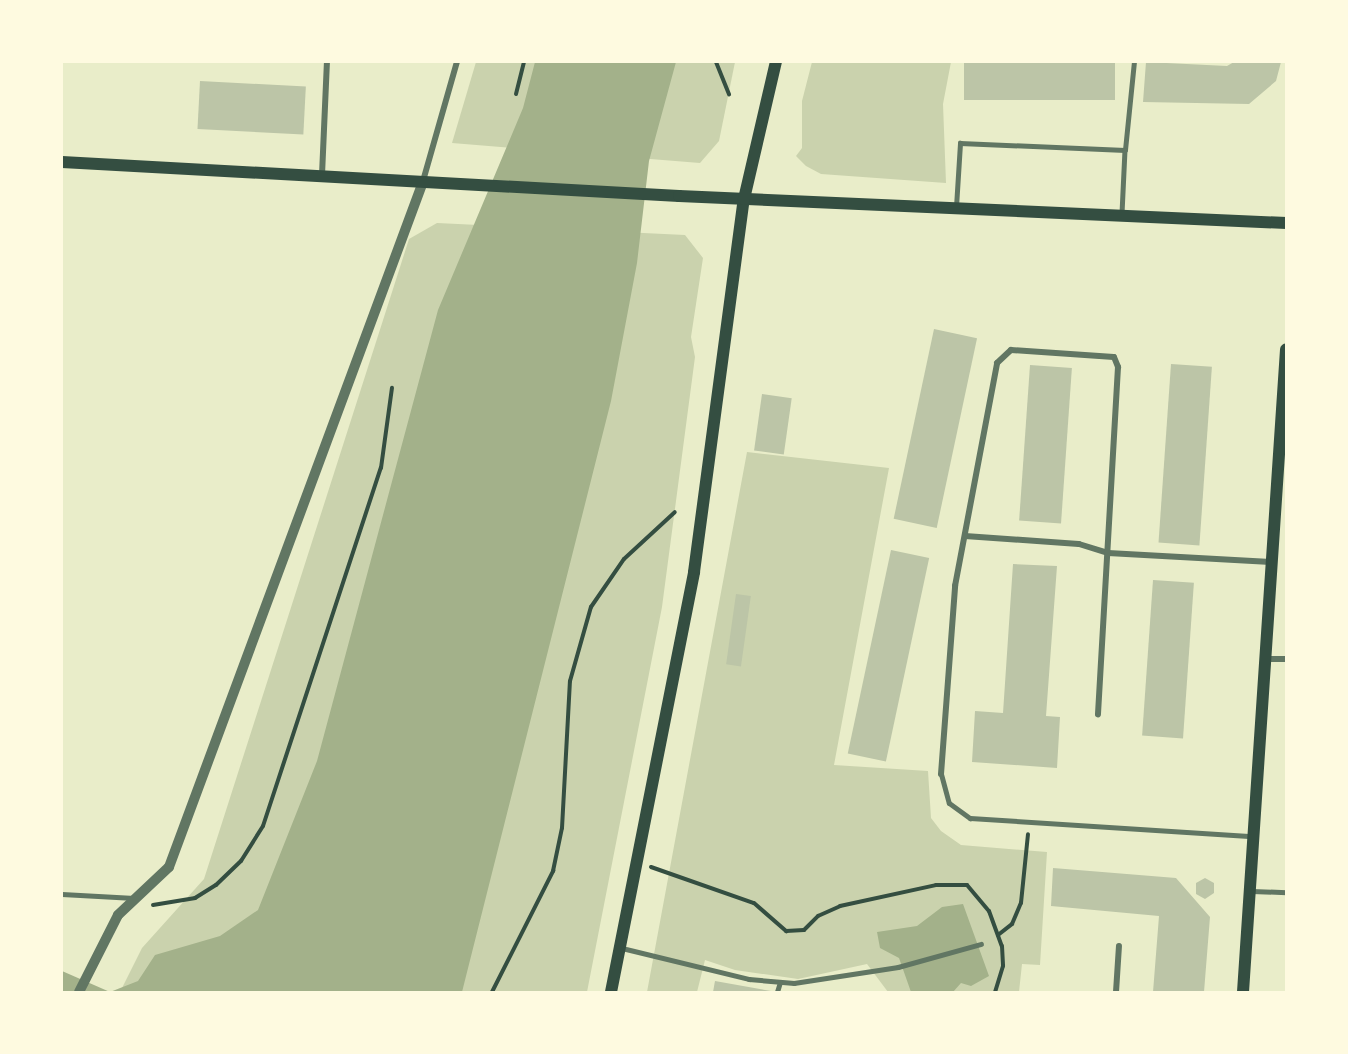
<!DOCTYPE html>
<style>
body{margin:0}
#map{position:relative;width:1348px;height:1054px;overflow:hidden;background:#e9edc9;font-family:Inter,sans-serif}
div>[style]{position:absolute}
.green>*{inset:0;background:#cad2ad}
.water>*{inset:0;background:#a3b18a}
.building>*{inset:0;background:#bcc5a7;transform-origin:0 0}
.path>*{height:4px;margin:-2px;padding:0 2px;transform-origin:2px;border-radius:2px;background:#344e41}
.service>*{height:4.5px;margin:-2.25px;padding:0 2.25px;transform-origin:2.25px;border-radius:2.25px;background:#617663}
.pedestrian>*{height:5px;margin:-2.5px;padding:0 2.5px;transform-origin:2.5px;border-radius:2.5px;background:#617663}
.minor>*{height:6px;margin:-3px;padding:0 3px;transform-origin:3px;border-radius:3px;background:#617663}
.tertiary>*{height:10px;margin:-5px;padding:0 5px;transform-origin:5px;border-radius:5px;background:#617663}
.secondary>*{height:12px;margin:-6px;padding:0 6px;transform-origin:6px;border-radius:6px;background:#344e41}
span{translate:-50% -50%;white-space:nowrap;text-align:center;line-height:1.15;-webkit-text-stroke:6px #fefae0;paint-order:stroke}
.frame{position:absolute;inset:0;border:63px solid #fefae0;pointer-events:none}
</style>
<div id="map">
<div class="green">
<i style="clip-path:polygon(476px 62px,735px 62px,719px 141px,700px 163px,452px 143px)"></i>
<i style="clip-path:polygon(812px 62px,951px 62px,943px 104px,946px 183px,821px 174px,806px 166px,796px 156px,802px 148px,802px 101px)"></i>
<i style="clip-path:polygon(437px 223px,685px 235px,703px 258px,691px 337px,695px 357px,662px 607px,587px 992px,120px 992px,142px 948px,204px 879px,409px 239px)"></i>
<i style="clip-path:polygon(747px 452px,889px 468px,834px 765px,928px 771px,931px 818px,941px 831px,961px 845px,1047px 852px,1040px 965px,1022px 964px,1019px 992px,888px 992px,867px 964px,798px 979px,735px 970px,705px 960px,697px 992px,647px 992px)"></i>
</div>
<div class="water">
<i style="clip-path:polygon(535px 62px,676px 62px,649px 161px,637px 263px,611px 401px,462px 992px,62px 992px,62px 971px,110px 992px,138px 981px,155px 955px,220px 936px,258px 910px,317px 761px,438px 310px,523px 108px)"></i>
<i style="clip-path:polygon(963px 904px,989px 976px,971px 986px,961px 983px,953px 992px,911px 992px,899px 958px,880px 948px,877px 932px,917px 926px,942px 907px)"></i>
</div>
<div class="building">
<i style="left:964px;top:62px;width:151px;height:38px"></i>
<i style="clip-path:polygon(1146px 62px,1227px 66px,1234px 62px,1281px 62px,1276px 81px,1249px 104px,1143px 102px)"></i>
<i style="left:200px;top:81px;width:106px;height:48px;rotate:3deg"></i>
<i style="left:934px;top:329px;width:44px;height:194px;rotate:12deg"></i>
<i style="left:1171px;top:364px;width:41px;height:179px;rotate:4deg"></i>
<i style="left:1030px;top:365px;width:42px;height:156px;rotate:4deg"></i>
<i style="left:762px;top:394px;width:30px;height:57px;rotate:8deg"></i>
<i style="left:891px;top:550px;width:39px;height:208px;rotate:12deg"></i>
<i style="clip-path:polygon(1013px 564px,1057px 566px,1046px 716px,1060px 717px,1057px 768px,972px 762px,975px 711px,1003px 713px)"></i>
<i style="left:1153px;top:580px;width:41px;height:156px;rotate:4deg"></i>
<i style="left:736px;top:594px;width:15px;height:71px;rotate:8deg"></i>
<i style="clip-path:polygon(1053px 868px,1176px 878px,1210px 917px,1204px 992px,1153px 992px,1159px 916px,1051px 906px)"></i>
<i style="clip-path:polygon(1205px 878px,1214px 883px,1214px 893px,1205px 899px,1196px 894px,1196px 883px)"></i>
<i style="clip-path:polygon(715px 981px,771px 991px,771px 992px,713px 992px)"></i>
</div>
<div class="path">
<i style="left:716px;top:62px;width:35px;rotate:68deg"></i>
<i style="left:516px;top:94px;width:33px;rotate:-76deg"></i>
<i style="left:651px;top:867px;width:109px;rotate:19.3deg"></i>
<i style="left:754px;top:903px;width:43px;rotate:41.2deg"></i>
<i style="left:786px;top:931px;width:18px;rotate:-3deg"></i>
<i style="left:804px;top:930px;width:20px;rotate:-45deg"></i>
<i style="left:818px;top:916px;width:24px;rotate:-24deg"></i>
<i style="left:840px;top:906px;width:98px;rotate:-12.3deg"></i>
<i style="left:936px;top:885px;width:31px"></i>
<i style="left:967px;top:885px;width:34px;rotate:50deg"></i>
<i style="left:989px;top:911px;width:37px;rotate:70deg"></i>
<i style="left:1002px;top:946px;width:20px;rotate:87deg"></i>
<i style="left:1003px;top:966px;width:27px;rotate:107deg"></i>
<i style="left:153px;top:905px;width:43px;rotate:-9.5deg"></i>
<i style="left:195px;top:898px;width:25px;rotate:-32deg"></i>
<i style="left:216px;top:885px;width:35px;rotate:-44deg"></i>
<i style="left:241px;top:861px;width:41px;rotate:-57.8deg"></i>
<i style="left:263px;top:826px;width:377px;rotate:-71.8deg"></i>
<i style="left:381px;top:468px;width:81px;rotate:-82.2deg"></i>
<i style="left:998px;top:935px;width:18px;rotate:-38deg"></i>
<i style="left:1012px;top:924px;width:23px;rotate:-67deg"></i>
<i style="left:1021px;top:903px;width:69px;rotate:-84.2deg"></i>
<i style="left:492px;top:992px;width:136px;rotate:-63.2deg"></i>
<i style="left:553px;top:871px;width:44px;rotate:-78.2deg"></i>
<i style="left:562px;top:828px;width:147px;rotate:-86.9deg"></i>
<i style="left:570px;top:681px;width:77px;rotate:-74.2deg"></i>
<i style="left:591px;top:607px;width:58px;rotate:-55.5deg"></i>
<i style="left:624px;top:559px;width:69px;rotate:-42.7deg"></i>
</div>
<div class="service">
<i style="left:1125px;top:150px;width:88px;rotate:-84.2deg"></i>
<i style="left:956px;top:207px;width:64px;rotate:-86.4deg"></i>
<i style="left:960px;top:143px;width:165px;rotate:2.4deg"></i>
<i style="left:1125px;top:150px;width:63px;rotate:92.7deg"></i>
<i style="left:1252px;top:891px;width:34px;rotate:2deg"></i>
<i style="left:62px;top:894px;width:72px;rotate:3.2deg"></i>
<i style="left:622px;top:948px;width:131px;rotate:13.7deg"></i>
<i style="left:749px;top:979px;width:45px;rotate:5.1deg"></i>
<i style="left:794px;top:983px;width:105px;rotate:-8.7deg"></i>
<i style="left:898px;top:967px;width:86px;rotate:-15.5deg"></i>
<i style="left:777px;top:992px;width:10px;rotate:-73deg"></i>
</div>
<div class="pedestrian">
<i style="left:941px;top:774px;width:30px;rotate:75deg"></i>
<i style="left:949px;top:803px;width:26px;rotate:36deg"></i>
<i style="left:970px;top:818px;width:283px;rotate:3.7deg"></i>
</div>
<div class="minor">
<i style="left:322px;top:175px;width:113px;rotate:-87.5deg"></i>
<i style="left:423px;top:181px;width:124px;rotate:-74.1deg"></i>
<i style="left:965px;top:536px;width:114px;rotate:4deg"></i>
<i style="left:1079px;top:544px;width:30px;rotate:17deg"></i>
<i style="left:1108px;top:553px;width:163px;rotate:3.2deg"></i>
<i style="left:1264px;top:659px;width:22px"></i>
<i style="left:941px;top:774px;width:189px;rotate:-85.7deg"></i>
<i style="left:955px;top:586px;width:227px;rotate:-79.3deg"></i>
<i style="left:997px;top:363px;width:19px;rotate:-43deg"></i>
<i style="left:1011px;top:350px;width:103px;rotate:3.9deg"></i>
<i style="left:1114px;top:357px;width:11px;rotate:68deg"></i>
<i style="left:1118px;top:367px;width:348px;rotate:93.3deg"></i>
<i style="left:1116px;top:992px;width:46px;rotate:-86.3deg"></i>
</div>
<div class="tertiary">
<i style="left:79px;top:992px;width:86px;rotate:-63.1deg"></i>
<i style="left:118px;top:915px;width:70px;rotate:-43.3deg"></i>
<i style="left:169px;top:867px;width:731px;rotate:-69.66deg"></i>
</div>
<div class="secondary">
<i style="left:62px;top:162px;width:618px;rotate:3.15deg"></i>
<i style="left:679px;top:196px;width:608px;rotate:2.55deg"></i>
<i style="left:611px;top:992px;width:428px;rotate:-78.8deg"></i>
<i style="left:694px;top:572px;width:376px;rotate:-82.4deg"></i>
<i style="left:744px;top:199px;width:141px;rotate:-76.9deg"></i>
<i style="left:1243px;top:992px;width:644px;rotate:-86.17deg"></i>
</div>
<div class="frame"></div>
</div>
